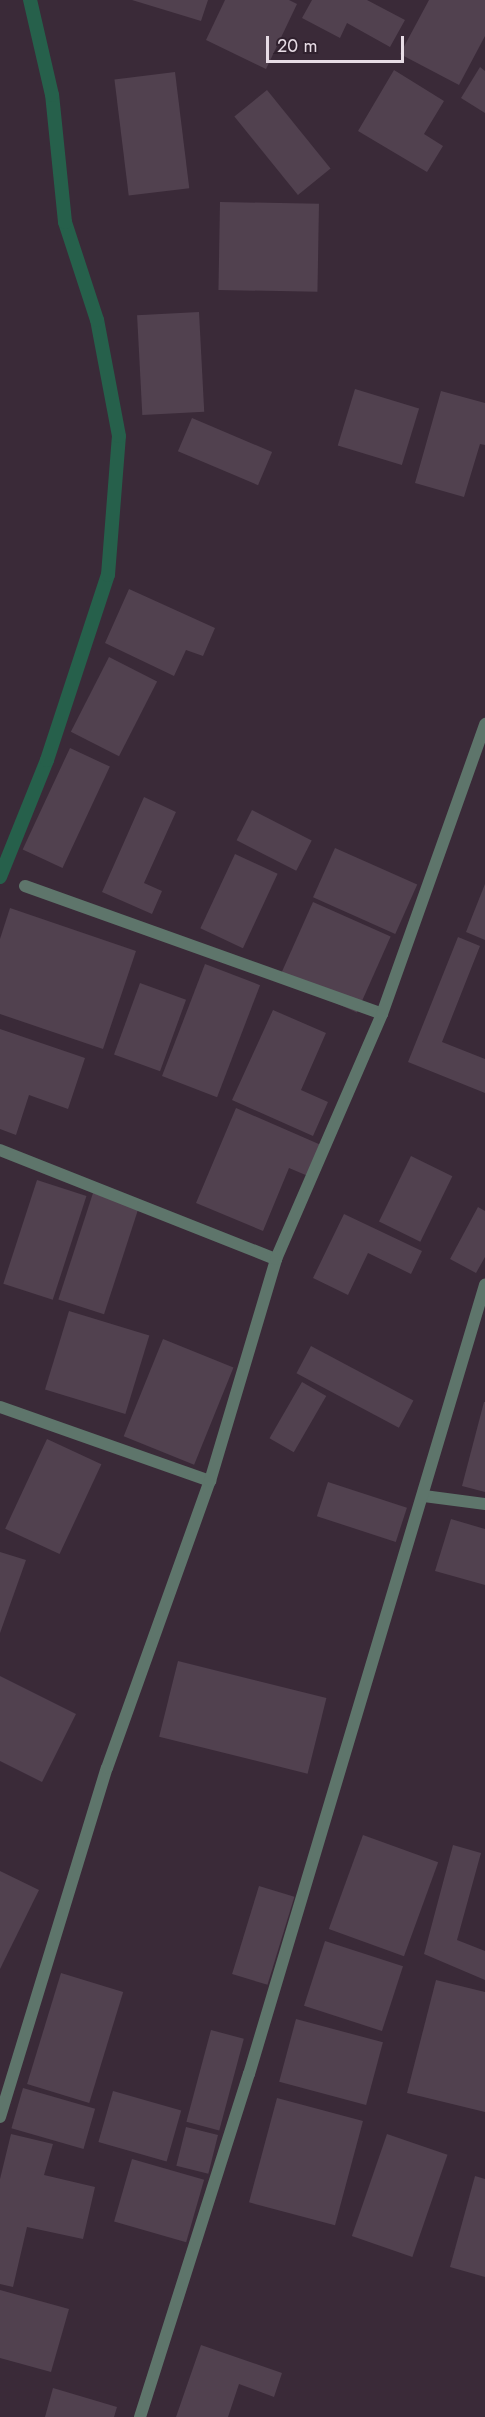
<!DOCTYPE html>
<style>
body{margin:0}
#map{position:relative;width:485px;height:2417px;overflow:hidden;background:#3a2a38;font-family:Jost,sans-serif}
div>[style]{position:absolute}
.stream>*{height:14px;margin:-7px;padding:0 7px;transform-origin:7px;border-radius:7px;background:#26604b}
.building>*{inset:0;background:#51414f;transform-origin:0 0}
.street>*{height:12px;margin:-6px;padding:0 6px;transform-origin:6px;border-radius:6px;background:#5e756b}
span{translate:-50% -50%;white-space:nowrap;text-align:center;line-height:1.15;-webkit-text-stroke:4.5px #30212e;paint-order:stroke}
.scale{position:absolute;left:266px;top:36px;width:138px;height:27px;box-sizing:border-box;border:3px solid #e7dce5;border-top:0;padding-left:8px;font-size:18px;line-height:21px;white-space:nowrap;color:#e7dce5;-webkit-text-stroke:4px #30212e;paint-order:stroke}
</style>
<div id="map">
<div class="stream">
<i style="left:0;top:877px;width:126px;rotate:-68.1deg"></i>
<i style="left:47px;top:760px;width:195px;rotate:-71.8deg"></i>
<i style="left:108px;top:575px;width:139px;rotate:-85.5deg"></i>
<i style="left:119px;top:436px;width:118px;rotate:-100.7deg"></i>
<i style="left:97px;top:320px;width:103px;rotate:-108.1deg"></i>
<i style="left:65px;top:222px;width:128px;rotate:-95.8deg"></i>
<i style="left:52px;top:95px;width:98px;rotate:-103deg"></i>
</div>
<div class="building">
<i style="clip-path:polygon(132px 0,208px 0,201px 21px)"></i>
<i style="clip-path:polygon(225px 0,289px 0,297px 4px,266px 69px,206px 40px)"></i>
<i style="clip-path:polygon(312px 0,367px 0,405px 20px,390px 47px,347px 23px,340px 38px,302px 18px)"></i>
<i style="clip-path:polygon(429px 0,485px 0,485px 36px,459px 85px,400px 54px)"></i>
<i style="clip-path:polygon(480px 67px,485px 71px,485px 113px,461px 98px)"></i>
<i style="clip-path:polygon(394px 70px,444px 101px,424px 134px,443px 146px,427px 172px,358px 131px)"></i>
<i style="left:175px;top:72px;width:117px;height:61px;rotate:83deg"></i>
<i style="left:267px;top:90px;width:101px;height:42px;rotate:51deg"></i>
<i style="left:220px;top:202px;width:99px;height:88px;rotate:1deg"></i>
<i style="left:199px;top:312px;width:100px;height:62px;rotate:87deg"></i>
<i style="left:355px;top:389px;width:67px;height:59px;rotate:17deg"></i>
<i style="clip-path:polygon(441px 391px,485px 403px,485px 445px,480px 444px,464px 497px,415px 483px)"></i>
<i style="left:192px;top:418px;width:87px;height:36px;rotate:23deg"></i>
<i style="clip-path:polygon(129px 589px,215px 628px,203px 656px,186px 650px,174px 676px,105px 643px)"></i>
<i style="left:109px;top:657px;width:54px;height:84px;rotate:27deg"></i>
<i style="left:70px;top:748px;width:44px;height:112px;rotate:25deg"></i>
<i style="clip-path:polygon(144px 797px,176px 812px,144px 883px,162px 891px,152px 914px,102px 892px)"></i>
<i style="left:252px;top:810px;width:67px;height:34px;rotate:27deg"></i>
<i style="left:335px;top:848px;width:90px;height:54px;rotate:24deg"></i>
<i style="left:235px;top:854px;width:47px;height:82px;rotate:25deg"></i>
<i style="clip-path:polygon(485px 884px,485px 940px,466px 932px)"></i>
<i style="left:313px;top:902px;width:85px;height:83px;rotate:24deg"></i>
<i style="clip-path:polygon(10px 908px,136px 951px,103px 1049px,0 1014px,0 939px)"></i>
<i style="clip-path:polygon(458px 937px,480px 946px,442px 1042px,485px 1059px,485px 1093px,408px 1062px)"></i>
<i style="left:205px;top:964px;width:59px;height:120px;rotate:21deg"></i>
<i style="left:140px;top:983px;width:49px;height:76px;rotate:20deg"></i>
<i style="clip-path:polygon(273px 1010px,326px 1033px,301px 1090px,328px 1102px,313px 1136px,232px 1100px)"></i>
<i style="clip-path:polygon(0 1029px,85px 1058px,68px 1109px,29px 1095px,16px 1135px,0 1129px)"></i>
<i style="clip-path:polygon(236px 1108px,321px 1145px,308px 1176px,289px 1168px,263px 1231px,196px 1203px)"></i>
<i style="left:411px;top:1156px;width:46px;height:73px;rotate:26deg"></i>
<i style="left:37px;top:1180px;width:52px;height:109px;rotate:18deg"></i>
<i style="left:93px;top:1193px;width:48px;height:112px;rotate:18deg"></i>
<i style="clip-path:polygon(478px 1207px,485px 1211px,485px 1257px,476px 1273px,450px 1259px)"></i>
<i style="clip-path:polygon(344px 1214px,422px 1251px,411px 1274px,368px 1253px,348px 1295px,313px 1278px)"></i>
<i style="left:69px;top:1311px;width:84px;height:82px;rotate:17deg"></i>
<i style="left:163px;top:1339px;width:76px;height:105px;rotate:22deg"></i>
<i style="left:311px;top:1346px;width:116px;height:31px;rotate:28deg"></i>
<i style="left:302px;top:1382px;width:28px;height:65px;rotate:30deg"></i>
<i style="clip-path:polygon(484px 1402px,485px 1402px,485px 1492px,462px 1486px)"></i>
<i style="left:47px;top:1439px;width:60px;height:99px;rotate:25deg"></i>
<i style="left:328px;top:1482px;width:83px;height:36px;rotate:18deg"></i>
<i style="clip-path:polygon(451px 1519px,485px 1529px,485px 1585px,435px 1571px)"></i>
<i style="clip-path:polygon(0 1552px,26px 1560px,0 1633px)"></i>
<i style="left:178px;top:1661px;width:153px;height:78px;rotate:14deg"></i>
<i style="clip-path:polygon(0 1676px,76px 1714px,42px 1782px,0 1761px)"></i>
<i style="left:363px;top:1835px;width:80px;height:100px;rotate:20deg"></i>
<i style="clip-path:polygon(453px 1845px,481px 1853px,457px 1940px,485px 1951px,485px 1980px,424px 1954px)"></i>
<i style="clip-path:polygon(0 1871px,39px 1890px,0 1969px)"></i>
<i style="left:259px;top:1886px;width:37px;height:92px;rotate:17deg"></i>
<i style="left:325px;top:1941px;width:82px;height:68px;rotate:18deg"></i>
<i style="left:61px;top:1973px;width:65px;height:116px;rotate:17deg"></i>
<i style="clip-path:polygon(436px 1980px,485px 1992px,485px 2112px,407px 2093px)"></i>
<i style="left:296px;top:2019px;width:90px;height:65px;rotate:15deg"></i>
<i style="left:211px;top:2030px;width:34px;height:95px;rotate:15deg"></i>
<i style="left:23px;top:2088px;width:75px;height:42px;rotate:16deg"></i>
<i style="left:113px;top:2091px;width:71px;height:53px;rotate:16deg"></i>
<i style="left:277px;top:2098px;width:89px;height:108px;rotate:15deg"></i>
<i style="left:186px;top:2127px;width:33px;height:40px;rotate:14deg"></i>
<i style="clip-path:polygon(11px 2134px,53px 2144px,44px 2175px,95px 2187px,83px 2239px,27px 2227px,13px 2287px,0 2284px,0 2179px)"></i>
<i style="left:387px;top:2134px;width:64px;height:108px;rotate:19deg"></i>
<i style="left:132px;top:2159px;width:75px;height:65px;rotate:16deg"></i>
<i style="clip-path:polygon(475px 2176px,485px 2179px,485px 2277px,450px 2267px)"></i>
<i style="clip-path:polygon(0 2290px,69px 2309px,51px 2372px,0 2358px)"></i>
<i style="clip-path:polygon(201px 2345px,282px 2373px,274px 2397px,239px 2384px,228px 2417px,176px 2417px)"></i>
<i style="clip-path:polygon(53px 2388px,117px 2407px,114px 2417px,45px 2417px)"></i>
</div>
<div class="street">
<i style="left:25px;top:886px;width:379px;rotate:19.7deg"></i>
<i style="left:0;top:1150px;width:297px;rotate:21.6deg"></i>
<i style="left:0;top:1407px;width:223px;rotate:19.4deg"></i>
<i style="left:424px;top:1496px;width:62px;rotate:7.5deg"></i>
<i style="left:0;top:2117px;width:365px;rotate:-73deg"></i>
<i style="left:107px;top:1768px;width:305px;rotate:-70.3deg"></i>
<i style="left:210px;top:1481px;width:232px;rotate:-73.4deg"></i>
<i style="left:276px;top:1259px;width:267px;rotate:-66.6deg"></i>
<i style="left:382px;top:1014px;width:308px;rotate:-70.4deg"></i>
<i style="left:140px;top:2417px;width:360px;rotate:-72.4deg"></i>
<i style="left:249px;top:2074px;width:824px;rotate:-73.35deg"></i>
</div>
<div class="scale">20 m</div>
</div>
